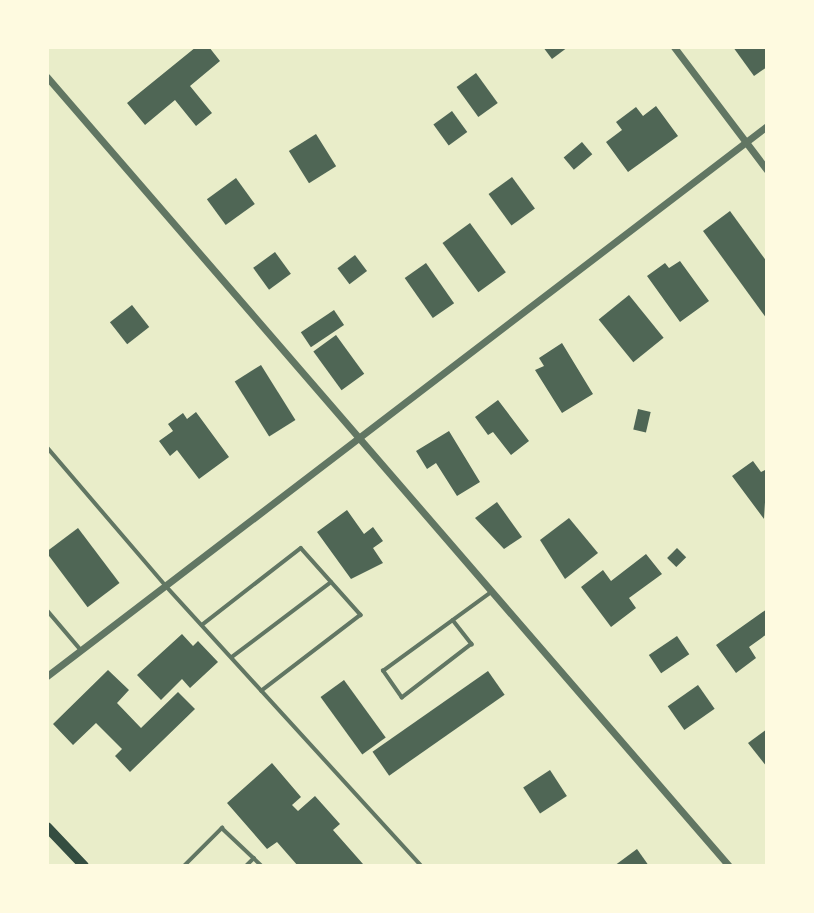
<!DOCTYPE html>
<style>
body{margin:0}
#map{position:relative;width:814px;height:913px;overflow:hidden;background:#e9edc9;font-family:"Work Sans",sans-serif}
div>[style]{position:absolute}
.building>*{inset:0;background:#4f6655;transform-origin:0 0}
.service>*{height:3.5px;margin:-1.75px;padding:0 1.75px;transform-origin:1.75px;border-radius:1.75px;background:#617663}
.minor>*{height:7px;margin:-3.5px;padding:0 3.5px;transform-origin:3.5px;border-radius:3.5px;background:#617663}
.secondary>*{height:10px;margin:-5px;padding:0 5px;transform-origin:5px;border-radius:5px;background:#344e41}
span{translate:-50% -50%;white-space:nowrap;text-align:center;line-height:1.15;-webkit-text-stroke:7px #fefae0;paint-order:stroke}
.frame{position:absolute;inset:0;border:49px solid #fefae0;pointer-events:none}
</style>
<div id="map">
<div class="building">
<i style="clip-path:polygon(196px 47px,209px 47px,220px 61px,190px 86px,212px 113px,196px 126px,175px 100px,145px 125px,127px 103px)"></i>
<i style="clip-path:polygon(543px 47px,568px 47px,552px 59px)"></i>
<i style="clip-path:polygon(733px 47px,767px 47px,767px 67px,754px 76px)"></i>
<i style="left:476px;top:73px;width:37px;height:24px;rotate:54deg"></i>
<i style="clip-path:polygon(656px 106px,678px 136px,628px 172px,606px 142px,622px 130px,616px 122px,636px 107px,643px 116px)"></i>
<i style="left:452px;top:111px;width:26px;height:23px;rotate:54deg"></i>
<i style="left:316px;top:134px;width:38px;height:32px;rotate:58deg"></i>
<i style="left:582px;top:142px;width:16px;height:24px;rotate:50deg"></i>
<i style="left:512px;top:177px;width:39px;height:29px;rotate:54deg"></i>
<i style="left:236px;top:178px;width:32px;height:36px;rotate:54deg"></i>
<i style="clip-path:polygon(730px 211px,767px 262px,767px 319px,703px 231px)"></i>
<i style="left:470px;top:223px;width:61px;height:34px;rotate:54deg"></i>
<i style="left:275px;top:252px;width:27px;height:27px;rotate:54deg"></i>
<i style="left:355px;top:255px;width:20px;height:22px;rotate:53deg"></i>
<i style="clip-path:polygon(680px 261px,709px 301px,680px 322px,647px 276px,665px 263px,669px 268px)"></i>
<i style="left:426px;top:263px;width:49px;height:26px;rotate:55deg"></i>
<i style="left:629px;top:295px;width:55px;height:39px;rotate:51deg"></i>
<i style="left:132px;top:305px;width:28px;height:28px;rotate:52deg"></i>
<i style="left:334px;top:310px;width:18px;height:40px;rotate:56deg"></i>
<i style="left:336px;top:335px;width:48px;height:28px;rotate:54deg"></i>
<i style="clip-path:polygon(562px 343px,593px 394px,562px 413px,535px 370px,544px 366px,539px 358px)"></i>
<i style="left:261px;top:365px;width:65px;height:31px;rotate:58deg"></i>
<i style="clip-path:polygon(498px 400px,529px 441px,511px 455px,493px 432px,488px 435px,475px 417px)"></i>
<i style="left:638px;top:409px;width:13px;height:21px;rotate:13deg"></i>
<i style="clip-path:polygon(196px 412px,229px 457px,199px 479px,177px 450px,170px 456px,159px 441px,173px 431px,168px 424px,183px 413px,187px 419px)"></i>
<i style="clip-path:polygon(449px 431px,480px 482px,457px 496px,436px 463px,427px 469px,416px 451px)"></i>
<i style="clip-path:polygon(753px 461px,761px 472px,767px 469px,764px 519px,732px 476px)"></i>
<i style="clip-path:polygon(497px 502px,522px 537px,504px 549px,475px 518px)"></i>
<i style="clip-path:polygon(347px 510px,364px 534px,373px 527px,383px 541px,373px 548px,383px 563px,351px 579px,317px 532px)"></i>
<i style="clip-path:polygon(569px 518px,598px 553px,565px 579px,540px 540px)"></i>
<i style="left:78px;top:528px;width:69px;height:40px;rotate:53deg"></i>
<i style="left:677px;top:548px;width:13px;height:14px;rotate:45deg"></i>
<i style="clip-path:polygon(646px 554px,662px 574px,629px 598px,636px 608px,611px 627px,581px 587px,603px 570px,611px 581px)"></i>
<i style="clip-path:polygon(767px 609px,767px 634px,749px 647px,756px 658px,736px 673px,716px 645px)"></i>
<i style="clip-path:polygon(182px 634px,193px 646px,198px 641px,218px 662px,190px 688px,182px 679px,161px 700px,137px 675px)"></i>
<i style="left:677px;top:636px;width:22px;height:34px;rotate:56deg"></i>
<i style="clip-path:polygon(108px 670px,129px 690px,117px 703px,141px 728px,178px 692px,195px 709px,130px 772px,115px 756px,122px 749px,96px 723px,73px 745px,53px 724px)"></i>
<i style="left:488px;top:671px;width:29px;height:141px;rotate:55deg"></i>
<i style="left:344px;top:680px;width:71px;height:29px;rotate:54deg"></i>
<i style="left:698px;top:685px;width:29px;height:37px;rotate:55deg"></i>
<i style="clip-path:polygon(767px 729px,767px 767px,748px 743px)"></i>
<i style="clip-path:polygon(272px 763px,301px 797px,292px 805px,298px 811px,315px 796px,340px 824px,333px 830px,363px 864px,298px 866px,277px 842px,267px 849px,227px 803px)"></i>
<i style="left:550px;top:770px;width:31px;height:32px;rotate:57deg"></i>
<i style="clip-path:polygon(637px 849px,649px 866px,614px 866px)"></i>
</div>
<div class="service">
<i style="left:47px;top:447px;width:183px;rotate:49.4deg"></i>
<i style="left:166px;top:586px;width:379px;rotate:47.6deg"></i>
<i style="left:47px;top:610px;width:52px;rotate:49.6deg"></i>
<i style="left:453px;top:620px;width:31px;rotate:52deg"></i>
<i style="left:472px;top:644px;width:88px;rotate:142.4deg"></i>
<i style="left:402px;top:698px;width:33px;rotate:-125deg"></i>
<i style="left:383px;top:671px;width:132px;rotate:-36.1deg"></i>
<i style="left:202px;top:625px;width:125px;rotate:-37.9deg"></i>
<i style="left:301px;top:548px;width:90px;rotate:48.2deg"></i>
<i style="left:361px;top:615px;width:125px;rotate:142.5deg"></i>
<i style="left:232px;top:657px;width:124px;rotate:-37.1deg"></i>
<i style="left:184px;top:866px;width:54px;rotate:-45deg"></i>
<i style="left:222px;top:828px;width:55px;rotate:43.5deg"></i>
<i style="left:246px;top:866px;width:11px;rotate:-45deg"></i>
</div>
<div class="minor">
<i style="left:674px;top:47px;width:154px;rotate:52.9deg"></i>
<i style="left:47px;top:77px;width:1043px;rotate:49.16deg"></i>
<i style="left:47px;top:676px;width:906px;rotate:-37.38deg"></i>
</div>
<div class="secondary">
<i style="left:47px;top:827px;width:54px;rotate:46.5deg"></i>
</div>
<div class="frame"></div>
</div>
